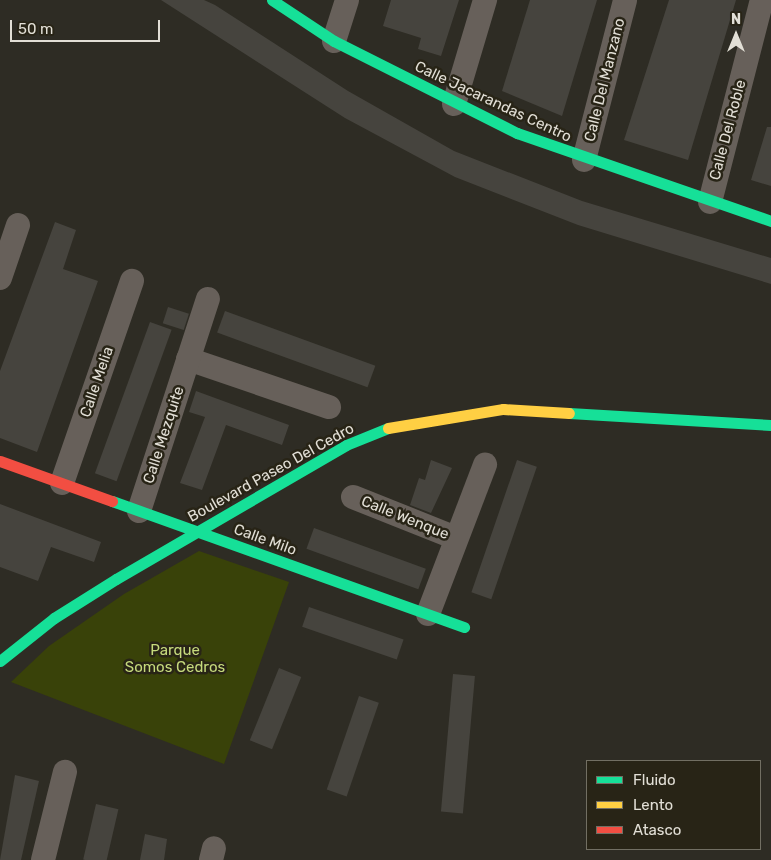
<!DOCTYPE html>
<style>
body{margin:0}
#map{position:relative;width:771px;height:860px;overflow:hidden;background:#2e2c24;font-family:Rubik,sans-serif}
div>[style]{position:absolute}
.green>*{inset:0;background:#394209}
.building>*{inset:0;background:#46443e;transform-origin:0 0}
.street>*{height:24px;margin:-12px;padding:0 12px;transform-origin:12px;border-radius:12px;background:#67605a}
.fast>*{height:11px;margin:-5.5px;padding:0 5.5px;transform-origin:5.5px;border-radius:5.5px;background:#16e098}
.slow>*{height:11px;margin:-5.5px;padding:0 5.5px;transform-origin:5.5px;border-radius:5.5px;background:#ffcf43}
.jam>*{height:11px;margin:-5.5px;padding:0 5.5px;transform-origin:5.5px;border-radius:5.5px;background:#f24e42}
span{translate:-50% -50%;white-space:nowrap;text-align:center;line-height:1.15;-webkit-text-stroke:5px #282416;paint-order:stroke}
.street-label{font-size:15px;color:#e2dfd6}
.park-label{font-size:15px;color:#c6da7c}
.legend{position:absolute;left:586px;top:760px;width:175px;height:90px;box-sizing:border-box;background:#282416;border:1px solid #726f63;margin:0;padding:6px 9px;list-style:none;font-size:15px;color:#e2dfd6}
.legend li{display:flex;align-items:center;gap:10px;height:25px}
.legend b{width:25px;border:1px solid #726f63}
.north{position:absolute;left:711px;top:10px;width:50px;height:50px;-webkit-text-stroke:4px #282416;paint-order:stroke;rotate:0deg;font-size:14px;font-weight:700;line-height:20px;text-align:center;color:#e2dfd6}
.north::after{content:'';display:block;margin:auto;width:18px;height:22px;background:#e2dfd6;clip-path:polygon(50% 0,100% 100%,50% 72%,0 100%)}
.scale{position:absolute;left:10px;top:20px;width:150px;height:22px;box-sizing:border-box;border:2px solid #e2dfd6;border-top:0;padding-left:6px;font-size:15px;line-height:18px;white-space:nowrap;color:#e2dfd6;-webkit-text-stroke:4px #282416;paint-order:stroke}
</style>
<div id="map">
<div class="green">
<i style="clip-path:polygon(199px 551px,289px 582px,224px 764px,11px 682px,49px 646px,124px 594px)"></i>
</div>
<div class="building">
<i style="clip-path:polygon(161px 0,204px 0,215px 5px,348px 91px,454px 151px,582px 201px,771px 258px,771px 284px,578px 225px,455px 177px,345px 118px)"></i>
<i style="clip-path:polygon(391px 0,459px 0,441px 56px,418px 49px,421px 38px,383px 26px)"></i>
<i style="clip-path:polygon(530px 0,597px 0,562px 116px,502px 91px)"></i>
<i style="clip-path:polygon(669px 0,736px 0,688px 160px,624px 140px)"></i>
<i style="clip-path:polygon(767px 127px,771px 127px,771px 186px,751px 180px)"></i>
<i style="clip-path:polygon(55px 222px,76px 230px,63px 269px,98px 281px,37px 452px,0 438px,0 371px)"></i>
<i style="left:168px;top:307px;width:22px;height:17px;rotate:18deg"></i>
<i style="left:225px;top:311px;width:160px;height:23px;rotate:20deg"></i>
<i style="left:150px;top:322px;width:23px;height:161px;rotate:20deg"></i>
<i style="clip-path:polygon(196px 391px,289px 425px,282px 445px,226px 425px,202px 490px,180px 483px,205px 417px,189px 412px)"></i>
<i style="clip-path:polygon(431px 460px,452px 468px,431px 513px,410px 505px,419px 478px,425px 480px)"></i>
<i style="left:517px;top:460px;width:21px;height:140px;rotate:19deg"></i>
<i style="clip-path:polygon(0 504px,101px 542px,94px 562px,51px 547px,38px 581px,0 567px)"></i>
<i style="left:314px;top:528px;width:119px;height:22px;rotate:20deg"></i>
<i style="left:309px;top:607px;width:100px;height:21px;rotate:19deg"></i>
<i style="left:279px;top:668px;width:24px;height:78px;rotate:22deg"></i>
<i style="left:453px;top:674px;width:22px;height:138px;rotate:5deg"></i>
<i style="left:359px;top:696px;width:21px;height:99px;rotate:19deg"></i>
<i style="clip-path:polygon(15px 775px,39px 781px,21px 860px,0 860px)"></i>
<i style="left:96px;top:804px;width:23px;height:57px;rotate:13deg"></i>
<i style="clip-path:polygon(145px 834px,167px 839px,164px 860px,140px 860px)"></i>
</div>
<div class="street">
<i style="left:334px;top:41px;width:43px;rotate:-72.4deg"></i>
<i style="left:454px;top:104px;width:109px;rotate:-73.4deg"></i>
<i style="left:584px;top:160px;width:165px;rotate:-75.6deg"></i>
<i style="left:710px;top:202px;width:209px;rotate:-75.6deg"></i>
<i style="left:0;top:278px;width:56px;rotate:-71.2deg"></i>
<i style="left:188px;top:359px;width:149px;rotate:18.8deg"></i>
<i style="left:62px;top:483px;width:214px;rotate:-70.9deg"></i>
<i style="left:353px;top:497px;width:111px;rotate:21.7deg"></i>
<i style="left:139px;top:511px;width:223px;rotate:-72deg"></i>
<i style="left:428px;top:614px;width:160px;rotate:-69.1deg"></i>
<i style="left:43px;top:860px;width:91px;rotate:-76deg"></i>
<i style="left:211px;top:860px;width:12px;rotate:-76deg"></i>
</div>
<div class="fast">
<i style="left:272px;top:0;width:74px;rotate:33.5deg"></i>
<i style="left:334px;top:41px;width:205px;rotate:26.7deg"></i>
<i style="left:517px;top:133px;width:269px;rotate:19.1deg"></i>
<i style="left:569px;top:413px;width:202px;rotate:3.4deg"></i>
<i style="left:112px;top:501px;width:374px;rotate:19.7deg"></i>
<i style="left:0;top:661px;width:69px;rotate:-38.5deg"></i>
<i style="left:54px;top:618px;width:73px;rotate:-32.2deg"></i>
<i style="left:116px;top:579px;width:266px;rotate:-30.2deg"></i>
<i style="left:346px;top:445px;width:45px;rotate:-22deg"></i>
</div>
<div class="slow">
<i style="left:388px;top:428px;width:117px;rotate:-9.4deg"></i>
<i style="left:503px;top:409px;width:66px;rotate:3.5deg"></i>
</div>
<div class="jam">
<i style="left:0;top:461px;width:119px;rotate:19.7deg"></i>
</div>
<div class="street-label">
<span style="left:605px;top:80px;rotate:-76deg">Calle Del Manzano</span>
<span style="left:493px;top:102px;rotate:25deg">Calle Jacarandas Centro</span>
<span style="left:728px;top:130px;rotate:-75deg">Calle Del Roble</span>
<span style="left:97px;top:382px;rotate:-71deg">Calle Melia</span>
<span style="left:164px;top:435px;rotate:-72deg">Calle Mezquite</span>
<span style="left:271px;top:473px;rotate:-29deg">Boulevard Paseo Del Cedro</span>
<span style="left:405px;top:518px;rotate:22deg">Calle Wenque</span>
<span style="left:265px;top:540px;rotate:20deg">Calle Milo</span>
</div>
<div class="park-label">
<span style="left:175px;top:659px">Parque<br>Somos Cedros</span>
</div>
<ul class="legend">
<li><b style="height:6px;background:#16e098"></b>Fluido</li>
<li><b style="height:6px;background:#ffcf43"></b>Lento</li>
<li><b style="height:6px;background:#f24e42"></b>Atasco</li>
</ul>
<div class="north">N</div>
<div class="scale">50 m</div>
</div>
